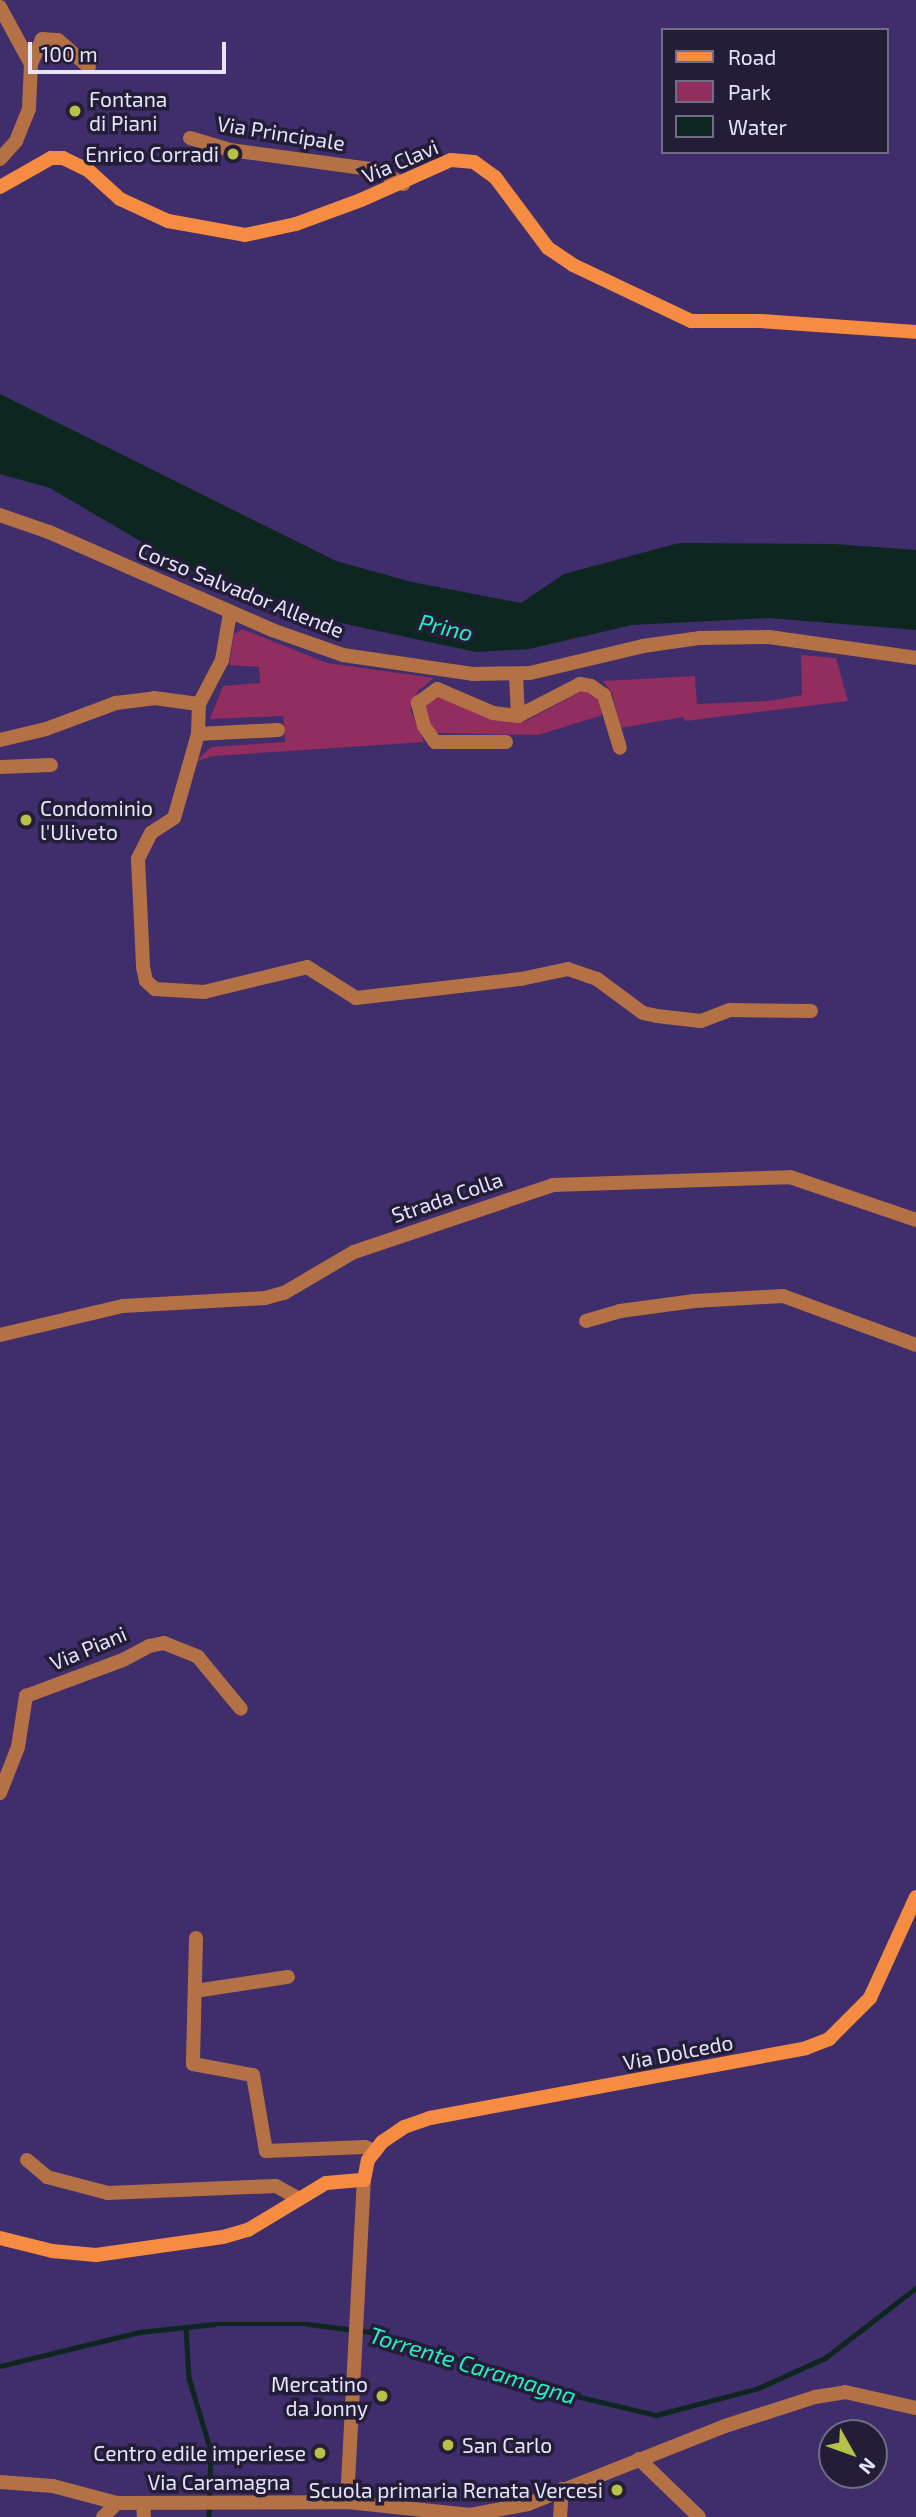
<!DOCTYPE html>
<style>
body{margin:0}
#map{position:relative;width:916px;height:2517px;overflow:hidden;background:#3f2e6b;font-family:"Exo 2",sans-serif}
div>[style]{position:absolute}
.green>*{inset:0;background:#912d5f}
.water>*{inset:0;background:#0d261f}
.stream>*{height:4.5px;margin:-2.25px;padding:0 2.25px;transform-origin:2.25px;border-radius:2.25px;background:#0d261f}
.minor>*{height:14px;margin:-7px;padding:0 7px;transform-origin:7px;border-radius:7px;background:#b37145}
.tertiary>*{height:14px;margin:-7px;padding:0 7px;transform-origin:7px;border-radius:7px;background:#b37145}
.secondary>*{height:14px;margin:-7px;padding:0 7px;transform-origin:7px;border-radius:7px;background:#f58c41}
.dots>*{width:19px;height:19px;translate:-50% -50%;box-sizing:border-box;border:4px solid #231d38;border-radius:50%}
span{translate:-50% -50%;white-space:nowrap;text-align:center;line-height:1.15;-webkit-text-stroke:7px #231d38;paint-order:stroke}
.poi-label{font-size:21px;color:#e7e4fa}
.left{translate:0 -50%;text-align:left}
.right{translate:-100% -50%;text-align:right}
.street-label{font-size:21px;color:#e7e4fa}
.water-label{font-size:23px;color:#26efc5;font-style:italic}
.legend{position:absolute;left:661px;top:28px;width:228px;height:126px;box-sizing:border-box;background:#231d38;border:2px solid #716d86;margin:0;padding:9px 12px;list-style:none;font-size:21px;color:#e7e4fa}
.legend li{display:flex;align-items:center;gap:14px;height:35px}
.legend b{width:35px;border:2px solid #716d86}
.north{position:absolute;left:818px;top:2419px;width:70px;height:70px;box-sizing:border-box;background:#231d38;border:2px solid #716d86;border-radius:50%;rotate:130deg;font-size:19px;font-weight:700;line-height:28px;text-align:center;color:#e7e4fa}
.north::after{content:'';display:block;margin:auto;width:24px;height:32px;background:#b8c147;clip-path:polygon(50% 0,100% 100%,50% 72%,0 100%)}
.scale{position:absolute;left:28px;top:42px;width:198px;height:32px;box-sizing:border-box;border:4px solid #e7e4fa;border-top:0;padding-left:9px;font-size:21px;line-height:24px;white-space:nowrap;color:#e7e4fa;-webkit-text-stroke:5px #231d38;paint-order:stroke}
</style>
<div id="map">
<div class="green">
<i style="clip-path:polygon(242px 629px,327px 663px,434px 678px,418px 691px,410px 709px,424px 742px,213px 756px,195px 762px,211px 747px,285px 742px,283px 716px,210px 719px,223px 686px,260px 683px,259px 667px,229px 665px,234px 634px)"></i>
<i style="clip-path:polygon(801px 655px,836px 658px,848px 701px,685px 721px,683px 717px,620px 728px,612px 693px,603px 681px,695px 676px,697px 704px,769px 701px,802px 695px)"></i>
<i style="clip-path:polygon(584px 690px,597px 696px,603px 712px,600px 716px,538px 735px,435px 733px,424px 711px,432px 694px,492px 719px,515px 723px,528px 720px)"></i>
</div>
<div class="water">
<i style="clip-path:polygon(0 394px,336px 561px,412px 582px,521px 603px,564px 574px,679px 543px,834px 544px,916px 550px,916px 630px,769px 618px,632px 625px,529px 649px,476px 652px,244px 602px,50px 488px,0 474px)"></i>
</div>
<div class="stream">
<i style="left:186px;top:2327px;width:51px;rotate:86.6deg"></i>
<i style="left:189px;top:2378px;width:76px;rotate:73.2deg"></i>
<i style="left:211px;top:2451px;width:66px;rotate:91.7deg"></i>
<i style="left:0;top:2366px;width:143px;rotate:-13.7deg"></i>
<i style="left:139px;top:2332px;width:76px;rotate:-6deg"></i>
<i style="left:215px;top:2324px;width:93px"></i>
<i style="left:308px;top:2324px;width:70px;rotate:7.4deg"></i>
<i style="left:377px;top:2333px;width:183px;rotate:18.1deg"></i>
<i style="left:551px;top:2390px;width:108px;rotate:13.4deg"></i>
<i style="left:656px;top:2415px;width:103px;rotate:-14.6deg"></i>
<i style="left:756px;top:2389px;width:76px;rotate:-24.2deg"></i>
<i style="left:825px;top:2358px;width:115px;rotate:-37.6deg"></i>
</div>
<div class="minor">
<i style="left:0;top:7px;width:65px;rotate:61.5deg"></i>
<i style="left:190px;top:138px;width:42px;rotate:16.7deg"></i>
<i style="left:230px;top:150px;width:149px;rotate:7.7deg"></i>
<i style="left:378px;top:170px;width:29px;rotate:29deg"></i>
<i style="left:0;top:159px;width:24px;rotate:-48deg"></i>
<i style="left:16px;top:141px;width:35px;rotate:-68deg"></i>
<i style="left:29px;top:108px;width:44px;rotate:-87.4deg"></i>
<i style="left:31px;top:64px;width:27px;rotate:-66deg"></i>
<i style="left:42px;top:39px;width:16px;rotate:4deg"></i>
<i style="left:58px;top:40px;width:41px;rotate:41.1deg"></i>
<i style="left:516px;top:674px;width:42px;rotate:87.3deg"></i>
<i style="left:199px;top:704px;width:30px;rotate:92deg"></i>
<i style="left:198px;top:734px;width:87px;rotate:105.9deg"></i>
<i style="left:174px;top:818px;width:27px;rotate:147deg"></i>
<i style="left:151px;top:833px;width:29px;rotate:117deg"></i>
<i style="left:138px;top:859px;width:108px;rotate:87.3deg"></i>
<i style="left:143px;top:967px;width:14px;rotate:78deg"></i>
<i style="left:146px;top:981px;width:12px;rotate:42deg"></i>
<i style="left:155px;top:989px;width:49px;rotate:3.5deg"></i>
<i style="left:204px;top:992px;width:106px;rotate:-13.6deg"></i>
<i style="left:307px;top:967px;width:58px;rotate:32.3deg"></i>
<i style="left:356px;top:998px;width:166px;rotate:-6.6deg"></i>
<i style="left:521px;top:979px;width:48px;rotate:-12deg"></i>
<i style="left:568px;top:969px;width:31px;rotate:19deg"></i>
<i style="left:597px;top:979px;width:57px;rotate:36.5deg"></i>
<i style="left:643px;top:1013px;width:14px;rotate:12deg"></i>
<i style="left:657px;top:1016px;width:44px;rotate:6.5deg"></i>
<i style="left:701px;top:1021px;width:31px;rotate:-21deg"></i>
<i style="left:730px;top:1010px;width:81px;rotate:0.7deg"></i>
<i style="left:198px;top:734px;width:80px;rotate:-2.9deg"></i>
<i style="left:0;top:740px;width:47px;rotate:-13.4deg"></i>
<i style="left:46px;top:729px;width:75px;rotate:-20.4deg"></i>
<i style="left:116px;top:703px;width:38px;rotate:-7deg"></i>
<i style="left:154px;top:698px;width:45px;rotate:7.6deg"></i>
<i style="left:199px;top:704px;width:50px;rotate:-62.4deg"></i>
<i style="left:222px;top:660px;width:48px;rotate:-80.3deg"></i>
<i style="left:506px;top:742px;width:71px;rotate:180deg"></i>
<i style="left:435px;top:742px;width:19px;rotate:-125deg"></i>
<i style="left:424px;top:726px;width:24px;rotate:-105deg"></i>
<i style="left:418px;top:703px;width:24px;rotate:-36deg"></i>
<i style="left:437px;top:689px;width:61px;rotate:23.2deg"></i>
<i style="left:493px;top:713px;width:25px;rotate:7deg"></i>
<i style="left:518px;top:716px;width:70px;rotate:-27.3deg"></i>
<i style="left:580px;top:684px;width:11px;rotate:10deg"></i>
<i style="left:591px;top:686px;width:16px;rotate:35deg"></i>
<i style="left:604px;top:695px;width:55px;rotate:73.2deg"></i>
<i style="left:0;top:767px;width:51px;rotate:-2.2deg"></i>
<i style="left:586px;top:1321px;width:35px;rotate:-16deg"></i>
<i style="left:620px;top:1311px;width:75px;rotate:-7.7deg"></i>
<i style="left:694px;top:1301px;width:89px;rotate:-3.2deg"></i>
<i style="left:783px;top:1296px;width:142px;rotate:20.2deg"></i>
<i style="left:0;top:1335px;width:126px;rotate:-13.3deg"></i>
<i style="left:123px;top:1306px;width:142px;rotate:-3.2deg"></i>
<i style="left:265px;top:1298px;width:20px;rotate:-15deg"></i>
<i style="left:284px;top:1293px;width:81px;rotate:-30.4deg"></i>
<i style="left:354px;top:1252px;width:210px;rotate:-18.6deg"></i>
<i style="left:553px;top:1185px;width:237px;rotate:-1.9deg"></i>
<i style="left:790px;top:1177px;width:133px;rotate:18.8deg"></i>
<i style="left:0;top:1793px;width:49px;rotate:-68.6deg"></i>
<i style="left:18px;top:1747px;width:52px;rotate:-81.1deg"></i>
<i style="left:26px;top:1696px;width:103px;rotate:-20.4deg"></i>
<i style="left:123px;top:1660px;width:30px;rotate:-28deg"></i>
<i style="left:149px;top:1646px;width:15px;rotate:-11deg"></i>
<i style="left:164px;top:1643px;width:37px;rotate:22deg"></i>
<i style="left:198px;top:1657px;width:67px;rotate:50.4deg"></i>
<i style="left:196px;top:1938px;width:126px;rotate:91.4deg"></i>
<i style="left:193px;top:2064px;width:61px;rotate:10.4deg"></i>
<i style="left:253px;top:2075px;width:77px;rotate:80.3deg"></i>
<i style="left:266px;top:2151px;width:99px;rotate:-2.3deg"></i>
<i style="left:365px;top:2147px;width:11px;rotate:22deg"></i>
<i style="left:195px;top:1991px;width:94px;rotate:-8.6deg"></i>
<i style="left:27px;top:2160px;width:26px;rotate:40deg"></i>
<i style="left:47px;top:2177px;width:63px;rotate:14.7deg"></i>
<i style="left:108px;top:2193px;width:168px;rotate:-2.4deg"></i>
<i style="left:276px;top:2186px;width:25px;rotate:29deg"></i>
<i style="left:639px;top:2459px;width:83px;rotate:44deg"></i>
<i style="left:143px;top:2503px;width:14px;rotate:86deg"></i>
<i style="left:103px;top:2517px;width:20px;rotate:-45deg"></i>
<i style="left:560px;top:2517px;width:28px;rotate:-86deg"></i>
</div>
<div class="tertiary">
<i style="left:0;top:515px;width:52px;rotate:19.1deg"></i>
<i style="left:49px;top:532px;width:244px;rotate:23.7deg"></i>
<i style="left:272px;top:630px;width:75px;rotate:19.4deg"></i>
<i style="left:343px;top:655px;width:131px;rotate:8.3deg"></i>
<i style="left:473px;top:674px;width:57px;rotate:-1deg"></i>
<i style="left:530px;top:673px;width:116px;rotate:-13.4deg"></i>
<i style="left:643px;top:646px;width:58px;rotate:-8deg"></i>
<i style="left:700px;top:638px;width:69px;rotate:-0.8deg"></i>
<i style="left:769px;top:637px;width:148px;rotate:8.1deg"></i>
<i style="left:0;top:2482px;width:53px;rotate:4.3deg"></i>
<i style="left:53px;top:2486px;width:66px;rotate:14.9deg"></i>
<i style="left:117px;top:2503px;width:230px;rotate:-0.2deg"></i>
<i style="left:347px;top:2502px;width:124px;rotate:6deg"></i>
<i style="left:470px;top:2515px;width:59px;rotate:-10.7deg"></i>
<i style="left:528px;top:2504px;width:212px;rotate:-21.6deg"></i>
<i style="left:725px;top:2426px;width:95px;rotate:-17.9deg"></i>
<i style="left:815px;top:2397px;width:30px;rotate:-9deg"></i>
<i style="left:845px;top:2392px;width:73px;rotate:12.7deg"></i>
<i style="left:347px;top:2502px;width:322px;rotate:-87deg"></i>
</div>
<div class="secondary">
<i style="left:0;top:187px;width:59px;rotate:-29.6deg"></i>
<i style="left:51px;top:158px;width:12px"></i>
<i style="left:63px;top:158px;width:28px;rotate:26deg"></i>
<i style="left:88px;top:170px;width:43px;rotate:42.2deg"></i>
<i style="left:120px;top:199px;width:53px;rotate:24.6deg"></i>
<i style="left:168px;top:221px;width:78px;rotate:10.3deg"></i>
<i style="left:245px;top:235px;width:52px;rotate:-12.2deg"></i>
<i style="left:296px;top:224px;width:69px;rotate:-20.3deg"></i>
<i style="left:361px;top:200px;width:98px;rotate:-24deg"></i>
<i style="left:451px;top:160px;width:23px;rotate:5deg"></i>
<i style="left:474px;top:162px;width:26px;rotate:36deg"></i>
<i style="left:495px;top:177px;width:89px;rotate:53.3deg"></i>
<i style="left:548px;top:248px;width:30px;rotate:34deg"></i>
<i style="left:573px;top:265px;width:131px;rotate:25.4deg"></i>
<i style="left:691px;top:321px;width:69px"></i>
<i style="left:760px;top:321px;width:156px;rotate:4deg"></i>
<i style="left:0;top:2238px;width:54px;rotate:14deg"></i>
<i style="left:52px;top:2251px;width:44px;rotate:5.2deg"></i>
<i style="left:96px;top:2255px;width:128px;rotate:-8.1deg"></i>
<i style="left:223px;top:2237px;width:26px;rotate:-16deg"></i>
<i style="left:248px;top:2230px;width:91px;rotate:-31.1deg"></i>
<i style="left:326px;top:2183px;width:38px;rotate:-5deg"></i>
<i style="left:364px;top:2180px;width:20px;rotate:-79deg"></i>
<i style="left:368px;top:2160px;width:23px;rotate:-52deg"></i>
<i style="left:382px;top:2142px;width:27px;rotate:-34deg"></i>
<i style="left:404px;top:2127px;width:28px;rotate:-19deg"></i>
<i style="left:430px;top:2118px;width:382px;rotate:-10.5deg"></i>
<i style="left:806px;top:2048px;width:25px;rotate:-21deg"></i>
<i style="left:829px;top:2039px;width:58px;rotate:-45deg"></i>
<i style="left:870px;top:1998px;width:111px;rotate:-65.5deg"></i>
</div>
<div class="dots">
<i style="left:75px;top:111px;background:#b8c147"></i>
<i style="left:233px;top:154px;background:#b8c147"></i>
<i style="left:26px;top:820px;background:#b8c147"></i>
<i style="left:382px;top:2396px;background:#b8c147"></i>
<i style="left:448px;top:2445px;background:#b8c147"></i>
<i style="left:320px;top:2453px;background:#b8c147"></i>
<i style="left:617px;top:2490px;background:#b8c147"></i>
</div>
<div class="poi-label">
<span class="left" style="left:89px;top:111px">Fontana<br>di Piani</span>
<span class="right" style="left:219px;top:154px">Enrico Corradi</span>
<span class="left" style="left:40px;top:820px">Condominio<br>l'Uliveto</span>
<span class="right" style="left:368px;top:2396px">Mercatino<br>da Jonny</span>
<span class="left" style="left:462px;top:2445px">San Carlo</span>
<span class="right" style="left:306px;top:2453px">Centro edile imperiese</span>
<span class="right" style="left:603px;top:2490px">Scuola primaria Renata Vercesi</span>
</div>
<div class="street-label">
<span style="left:281px;top:133px;rotate:9deg">Via Principale</span>
<span style="left:400px;top:161px;rotate:-23deg">Via Clavi</span>
<span style="left:241px;top:590px;rotate:22deg">Corso Salvador Allende</span>
<span style="left:447px;top:1197px;rotate:-19deg">Strada Colla</span>
<span style="left:88px;top:1648px;rotate:-23deg">Via Piani</span>
<span style="left:678px;top:2052px;rotate:-11deg">Via Dolcedo</span>
<span style="left:219px;top:2482px">Via Caramagna</span>
</div>
<div class="water-label">
<span style="left:446px;top:627px;rotate:13deg">Prino</span>
<span style="left:473px;top:2365px;rotate:17deg">Torrente Caramagna</span>
</div>
<ul class="legend">
<li><b style="height:9px;background:#f58c41"></b>Road</li>
<li><b style="height:19px;background:#912d5f"></b>Park</li>
<li><b style="height:19px;background:#0d261f"></b>Water</li>
</ul>
<div class="north">N</div>
<div class="scale">100 m</div>
</div>
